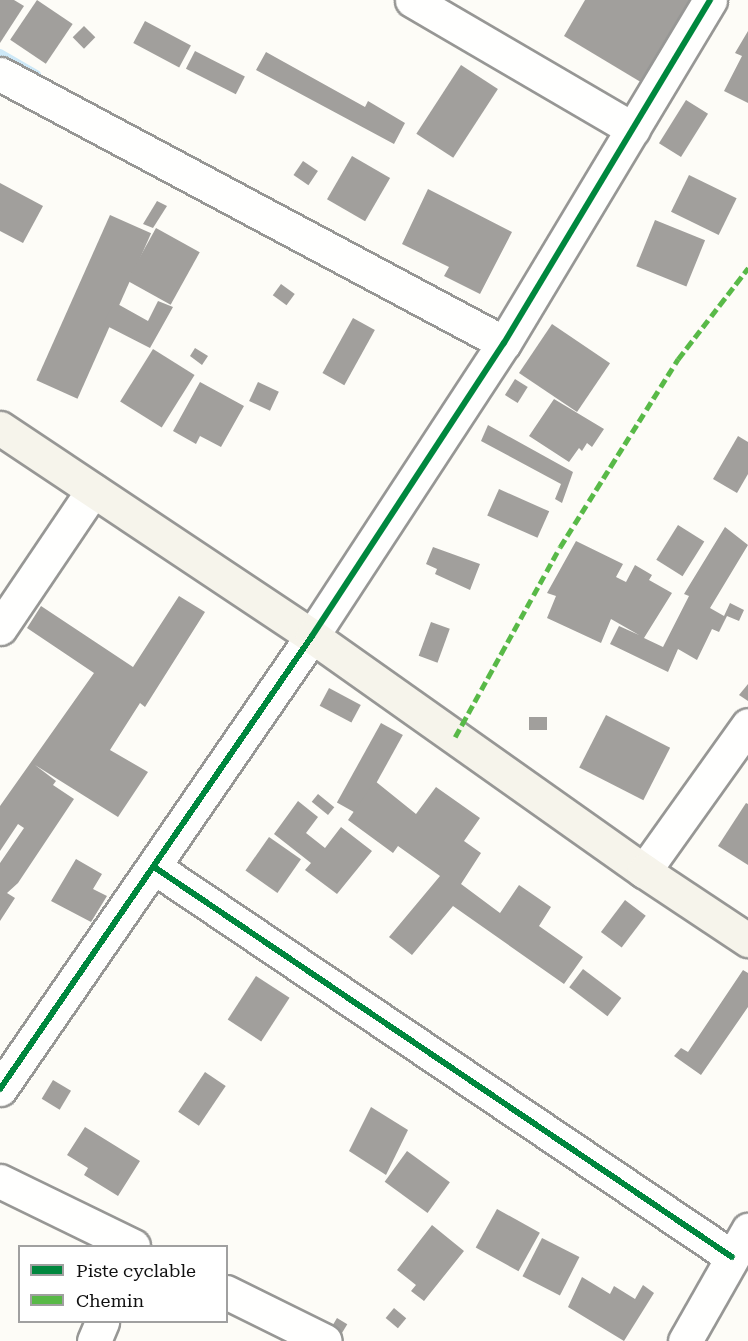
<!DOCTYPE html>
<style>
body{margin:0}
#map{position:relative;width:748px;height:1341px;overflow:hidden;background:#fdfcf7;font-family:"Roboto Serif",serif}
div>[style]{position:absolute}
.stream>*{height:10px;margin:-5px;padding:0 5px;transform-origin:5px;border-radius:5px;background:#cde8f7}
.building>*{inset:0;background:#a19f9c;transform-origin:0 0}
.roads{filter:drop-shadow(2px 0 #979795) drop-shadow(-2px 0 #979795) drop-shadow(0 2px #979795) drop-shadow(0 -2px #979795)}
.minor>*{height:33px;margin:-16.5px;padding:0 16.5px;transform-origin:16.5px;border-radius:16.5px;background:#fffffe}
.secondary>*{height:33px;margin:-16.5px;padding:0 16.5px;transform-origin:16.5px;border-radius:16.5px;background:#f6f4eb}
.quiet>*{height:4.5px;margin-top:-2.25px;transform-origin:0;background:repeating-linear-gradient(90deg,#58b947 0 9px,transparent 0 13.5px)}
.cycleway>*{height:6px;margin:-3px;padding:0 3px;transform-origin:3px;border-radius:3px;background:#00873e}
span{translate:-50% -50%;white-space:nowrap;text-align:center;line-height:1.15;-webkit-text-stroke:6px #fff;paint-order:stroke}
.legend{position:absolute;left:18px;top:1245px;width:210px;height:78px;box-sizing:border-box;background:#fff;border:2px solid #a0a0a0;margin:0;padding:8px 10px;list-style:none;font-size:18px;color:#111}
.legend li{display:flex;align-items:center;gap:12px;height:30px}
.legend b{width:30px;border:2px solid #a0a0a0}
</style>
<div id="map">
<div class="stream">
<i style="left:0;top:54px;width:42px;rotate:30.3deg"></i>
</div>
<div class="building">
<i style="clip-path:polygon(0 0,14px 0,24px 6px,0 43px)"></i>
<i style="left:37px;top:0;width:43px;height:48px;rotate:34deg"></i>
<i style="clip-path:polygon(585px 0,702px 0,649px 87px,564px 36px)"></i>
<i style="left:145px;top:21px;width:52px;height:25px;rotate:28deg"></i>
<i style="left:84px;top:26px;width:16px;height:16px;rotate:45deg"></i>
<i style="clip-path:polygon(748px 31px,748px 103px,724px 91px,742px 56px,735px 53px)"></i>
<i style="left:195px;top:51px;width:56px;height:20px;rotate:27deg"></i>
<i style="clip-path:polygon(266px 52px,365px 107px,368px 101px,405px 123px,394px 144px,256px 70px)"></i>
<i style="left:461px;top:65px;width:44px;height:82px;rotate:33deg"></i>
<i style="left:686px;top:100px;width:26px;height:51px;rotate:32deg"></i>
<i style="left:352px;top:156px;width:44px;height:50px;rotate:30deg"></i>
<i style="left:303px;top:161px;width:18px;height:17px;rotate:34deg"></i>
<i style="left:689px;top:175px;width:53px;height:41px;rotate:26deg"></i>
<i style="clip-path:polygon(0 183px,43px 206px,23px 243px,0 231px)"></i>
<i style="clip-path:polygon(428px 189px,512px 232px,480px 294px,444px 276px,449px 267px,402px 244px)"></i>
<i style="clip-path:polygon(157px 201px,167px 206px,153px 228px,143px 224px)"></i>
<i style="left:110px;top:215px;width:45px;height:181px;rotate:24deg"></i>
<i style="left:655px;top:220px;width:54px;height:50px;rotate:22deg"></i>
<i style="left:156px;top:228px;width:50px;height:60px;rotate:29deg"></i>
<i style="left:281px;top:284px;width:17px;height:14px;rotate:36deg"></i>
<i style="clip-path:polygon(158px 301px,173px 307px,150px 348px,103px 324px,114px 302px,148px 321px)"></i>
<i style="left:353px;top:318px;width:25px;height:63px;rotate:29deg"></i>
<i style="left:552px;top:324px;width:70px;height:59px;rotate:34deg"></i>
<i style="clip-path:polygon(195px 348px,208px 356px,202px 365px,190px 356px)"></i>
<i style="left:153px;top:349px;width:49px;height:62px;rotate:32deg"></i>
<i style="left:515px;top:379px;width:15px;height:19px;rotate:32deg"></i>
<i style="clip-path:polygon(200px 382px,244px 406px,221px 447px,200px 436px,196px 444px,173px 431px)"></i>
<i style="left:258px;top:382px;width:23px;height:21px;rotate:25deg"></i>
<i style="clip-path:polygon(554px 399px,604px 429px,592px 447px,587px 443px,582px 451px,579px 448px,569px 462px,529px 436px)"></i>
<i style="clip-path:polygon(488px 425px,573px 472px,562px 503px,555px 499px,561px 484px,481px 441px)"></i>
<i style="clip-path:polygon(738px 436px,748px 442px,748px 474px,737px 493px,713px 479px)"></i>
<i style="left:499px;top:489px;width:55px;height:29px;rotate:24deg"></i>
<i style="left:678px;top:525px;width:31px;height:41px;rotate:32deg"></i>
<i style="clip-path:polygon(725px 527px,748px 545px,710px 608px,724px 616px,730px 603px,744px 610px,739px 621px,727px 616px,719px 632px,712px 629px,697px 660px,678px 649px,668px 672px,610px 644px,619px 626px,639px 635px,611px 619px,601px 643px,547px 618px,556px 596px,547px 593px,576px 541px,623px 564px,616px 577px,626px 582px,635px 565px,652px 575px,649px 580px,672px 593px,644px 638px,663px 647px,689px 596px,684px 594px)"></i>
<i style="clip-path:polygon(433px 547px,480px 564px,470px 590px,435px 574px,437px 569px,426px 564px)"></i>
<i style="clip-path:polygon(179px 596px,205px 612px,145px 707px,140px 703px,110px 750px,148px 772px,118px 817px,35px 765px,56px 781px,53px 785px,74px 799px,18px 883px,7px 893px,15px 898px,0 921px,0 863px,24px 828px,18px 824px,0 851px,0 806px,94px 673px,27px 628px,41px 606px,133px 667px)"></i>
<i style="left:431px;top:622px;width:20px;height:36px;rotate:20deg"></i>
<i style="clip-path:polygon(748px 684px,748px 701px,739px 695px)"></i>
<i style="left:329px;top:688px;width:36px;height:20px;rotate:28deg"></i>
<i style="left:606px;top:715px;width:72px;height:59px;rotate:27deg"></i>
<i style="left:529px;top:717px;width:18px;height:13px"></i>
<i style="left:381px;top:723px;width:25px;height:91px;rotate:29deg"></i>
<i style="clip-path:polygon(375px 781px,416px 814px,436px 787px,480px 818px,464px 841px,481px 853px,461px 884px,500px 913px,519px 885px,551px 907px,539px 926px,583px 957px,564px 984px,453px 906px,412px 955px,389px 937px,440px 876px,398px 846px,393px 853px,348px 820px)"></i>
<i style="left:318px;top:794px;width:21px;height:10px;rotate:39deg"></i>
<i style="clip-path:polygon(298px 801px,318px 817px,306px 833px,325px 848px,341px 827px,372px 851px,337px 894px,305px 870px,311px 863px,274px 834px)"></i>
<i style="clip-path:polygon(746px 803px,748px 804px,748px 865px,718px 846px)"></i>
<i style="left:269px;top:837px;width:39px;height:41px;rotate:35deg"></i>
<i style="clip-path:polygon(76px 859px,102px 874px,93px 889px,107px 896px,91px 922px,51px 901px)"></i>
<i style="left:625px;top:900px;width:26px;height:40px;rotate:37deg"></i>
<i style="left:583px;top:969px;width:48px;height:23px;rotate:37deg"></i>
<i style="clip-path:polygon(743px 970px,748px 973px,748px 1007px,701px 1075px,674px 1056px,681px 1048px,688px 1052px)"></i>
<i style="left:256px;top:976px;width:40px;height:52px;rotate:33deg"></i>
<i style="left:205px;top:1072px;width:25px;height:48px;rotate:34deg"></i>
<i style="left:53px;top:1080px;width:21px;height:22px;rotate:31deg"></i>
<i style="clip-path:polygon(371px 1107px,408px 1130px,386px 1175px,349px 1151px)"></i>
<i style="clip-path:polygon(85px 1127px,140px 1161px,118px 1196px,84px 1175px,88px 1168px,67px 1155px)"></i>
<i style="left:407px;top:1151px;width:53px;height:38px;rotate:36deg"></i>
<i style="left:497px;top:1209px;width:49px;height:44px;rotate:29deg"></i>
<i style="clip-path:polygon(432px 1225px,464px 1251px,424px 1301px,411px 1291px,416px 1285px,397px 1270px)"></i>
<i style="left:542px;top:1238px;width:42px;height:43px;rotate:27deg"></i>
<i style="clip-path:polygon(582px 1277px,610px 1294px,614px 1286px,635px 1299px,643px 1285px,654px 1293px,624px 1341px,568px 1307px)"></i>
<i style="left:394px;top:1308px;width:16px;height:13px;rotate:40deg"></i>
<i style="left:337px;top:1318px;width:12px;height:13px;rotate:31deg"></i>
</div>
<div class="roads">
<div class="minor">
<i style="left:412px;top:0;width:256px;rotate:30.3deg"></i>
<i style="left:0;top:74px;width:571px;rotate:28.09deg"></i>
<i style="left:0;top:628px;width:166px;rotate:-56deg"></i>
<i style="left:154px;top:867px;width:697px;rotate:34.01deg"></i>
<i style="left:644px;top:871px;width:179px;rotate:-54.5deg"></i>
<i style="left:0;top:1089px;width:550px;rotate:-55.44deg"></i>
<i style="left:312px;top:636px;width:350px;rotate:-56.8deg"></i>
<i style="left:504px;top:343px;width:400px;rotate:-59deg"></i>
<i style="left:0;top:1181px;width:148px;rotate:26deg"></i>
<i style="left:226px;top:1292px;width:110px;rotate:26.3deg"></i>
<i style="left:94px;top:1341px;width:21px;rotate:-67deg"></i>
<i style="left:685px;top:1341px;width:128px;rotate:-60.4deg"></i>
</div>
<div class="secondary">
<i style="left:0;top:428px;width:375px;rotate:33.7deg"></i>
<i style="left:312px;top:636px;width:407px;rotate:35.3deg"></i>
<i style="left:644px;top:871px;width:125px;rotate:33.6deg"></i>
</div>
</div>
<div class="quiet">
<i style="left:455px;top:737px;width:217px;rotate:-61.1deg"></i>
<i style="left:560px;top:547px;width:222px;rotate:-57.9deg"></i>
<i style="left:678px;top:359px;width:115px;rotate:-52.4deg"></i>
</div>
<div class="cycleway">
<i style="left:154px;top:867px;width:697px;rotate:34.01deg"></i>
<i style="left:0;top:1089px;width:550px;rotate:-55.44deg"></i>
<i style="left:312px;top:636px;width:350px;rotate:-56.8deg"></i>
<i style="left:504px;top:343px;width:400px;rotate:-59deg"></i>
</div>
<ul class="legend">
<li><b style="height:8px;background:#00873e"></b>Piste cyclable</li>
<li><b style="height:8px;background:#58b947"></b>Chemin</li>
</ul>
</div>
